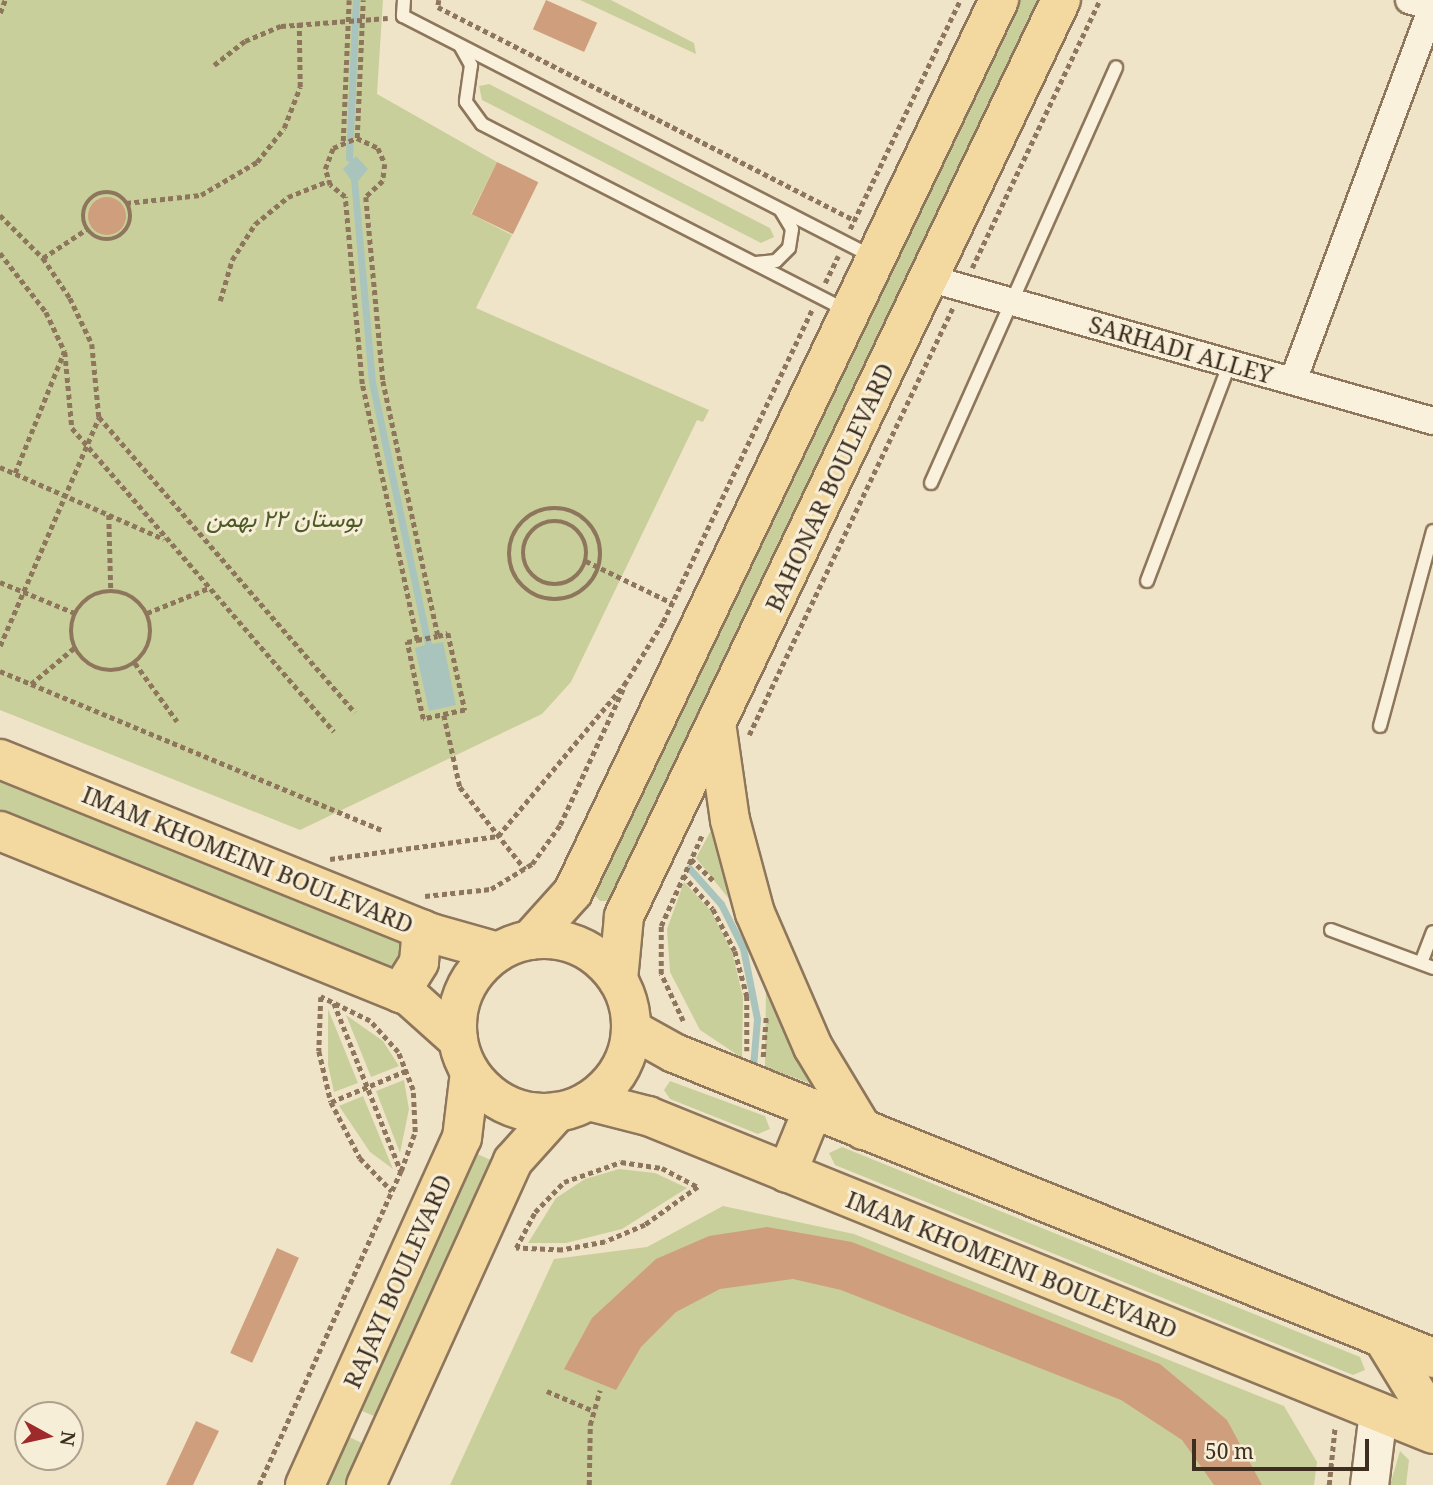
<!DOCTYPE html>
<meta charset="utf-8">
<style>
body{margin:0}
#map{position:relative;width:1433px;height:1485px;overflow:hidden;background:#f0e4c8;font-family:"Noto Serif",Vazirmatn,serif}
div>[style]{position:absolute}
.green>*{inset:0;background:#c9cf9b;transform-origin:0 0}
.water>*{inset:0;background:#a9c4bc}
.stream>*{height:7px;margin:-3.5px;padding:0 3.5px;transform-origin:3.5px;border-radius:3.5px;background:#a9c4bc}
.building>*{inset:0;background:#cf9f7d;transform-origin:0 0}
.round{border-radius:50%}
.path>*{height:4.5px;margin-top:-2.25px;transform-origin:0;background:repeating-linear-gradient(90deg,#8d765c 0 5px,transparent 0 8.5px)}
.path>.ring{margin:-2.25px;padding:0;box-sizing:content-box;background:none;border:4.5px solid #8d765c;border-radius:50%}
.roads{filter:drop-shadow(2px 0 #8d765c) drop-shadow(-2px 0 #8d765c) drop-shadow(0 2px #8d765c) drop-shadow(0 -2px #8d765c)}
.service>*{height:12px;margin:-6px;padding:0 6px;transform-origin:6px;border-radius:6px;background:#faf1dc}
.minor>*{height:26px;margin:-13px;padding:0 13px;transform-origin:13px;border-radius:13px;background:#faf1dc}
.secondary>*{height:37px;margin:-18.5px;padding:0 18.5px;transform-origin:18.5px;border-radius:18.5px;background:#faf1dc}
.primary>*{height:38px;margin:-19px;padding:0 19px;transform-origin:19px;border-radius:19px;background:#f3d9a0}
.primary>.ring{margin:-19px;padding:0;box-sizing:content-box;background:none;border:38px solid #f3d9a0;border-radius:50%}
span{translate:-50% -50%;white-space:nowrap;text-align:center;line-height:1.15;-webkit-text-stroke:6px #f7eed8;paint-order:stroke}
.street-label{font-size:24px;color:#3d2e20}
.park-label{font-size:24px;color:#4d5a26;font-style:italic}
.north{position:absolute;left:14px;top:1401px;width:70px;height:70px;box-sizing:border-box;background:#f7eed8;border:2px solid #ada18e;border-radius:50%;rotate:98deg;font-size:19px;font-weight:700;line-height:28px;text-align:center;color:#3d2e20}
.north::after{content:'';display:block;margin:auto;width:24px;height:32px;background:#9e2a2b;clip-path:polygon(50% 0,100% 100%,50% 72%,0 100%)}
.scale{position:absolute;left:1192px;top:1439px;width:177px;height:32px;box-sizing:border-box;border:4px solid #3d2e20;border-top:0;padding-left:9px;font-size:21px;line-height:24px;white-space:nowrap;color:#3d2e20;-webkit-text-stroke:5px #f7eed8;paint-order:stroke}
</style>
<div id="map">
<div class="green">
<i style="clip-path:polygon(0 0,383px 0,377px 94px,497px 162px,471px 214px,512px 235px,476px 308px,709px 410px,703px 422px,697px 420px,571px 682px,542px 714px,300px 830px,0 710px)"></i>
<i style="clip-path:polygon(580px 0,611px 0,694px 43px,696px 54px)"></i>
<i style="clip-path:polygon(1014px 0,1045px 0,611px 901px,600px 901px,593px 893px)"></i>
<i style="clip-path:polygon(489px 84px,770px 228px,774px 237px,761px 243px,482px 100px,479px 86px)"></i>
<i style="left:0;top:782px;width:443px;height:26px;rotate:22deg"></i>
<i style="clip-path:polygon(715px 823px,738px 910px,696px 858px)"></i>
<i style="clip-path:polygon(684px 882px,711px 911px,732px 952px,743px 997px,742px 1058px,700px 1030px,670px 972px,667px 929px)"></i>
<i style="clip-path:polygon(766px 985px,817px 1086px,765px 1067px)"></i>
<i style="clip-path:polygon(328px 1009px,358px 1083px,334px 1092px,328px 1065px)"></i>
<i style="clip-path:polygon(346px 1015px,383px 1041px,399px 1066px,371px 1077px)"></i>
<i style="clip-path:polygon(404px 1080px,409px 1109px,400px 1153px,376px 1091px)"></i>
<i style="clip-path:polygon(670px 1081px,765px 1116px,770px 1129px,758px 1134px,670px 1099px,664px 1090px)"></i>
<i style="clip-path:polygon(363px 1096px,393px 1169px,370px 1152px,339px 1106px)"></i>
<i style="clip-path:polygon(842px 1147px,1360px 1357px,1365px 1370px,1353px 1375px,835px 1165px,829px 1153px)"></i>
<i style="clip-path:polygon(475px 1153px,493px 1161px,381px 1419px,355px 1408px)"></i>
<i style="clip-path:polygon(619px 1169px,655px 1173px,687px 1188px,622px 1229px,566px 1243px,528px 1243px,556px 1198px,585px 1179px)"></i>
<i style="clip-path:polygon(723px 1206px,854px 1234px,1284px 1406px,1317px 1462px,1314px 1485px,450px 1485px,554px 1259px,647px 1247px)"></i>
<i style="clip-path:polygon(347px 1436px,364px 1444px,351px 1485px,320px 1485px)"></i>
<i style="clip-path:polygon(1400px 1451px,1409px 1460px,1406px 1485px,1390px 1485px)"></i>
</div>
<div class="water">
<i style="clip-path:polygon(356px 156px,368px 169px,358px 181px,376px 382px,432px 644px,443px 642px,456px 705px,429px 711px,415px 648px,425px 645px,369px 383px,351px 180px,343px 169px)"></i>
</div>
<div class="stream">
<i style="left:349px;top:158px;width:158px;rotate:-87.5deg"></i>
<i style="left:689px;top:868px;width:48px;rotate:48.4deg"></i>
<i style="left:721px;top:904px;width:49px;rotate:63.4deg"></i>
<i style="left:743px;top:948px;width:72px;rotate:78.8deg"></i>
<i style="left:757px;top:1019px;width:48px;rotate:94.8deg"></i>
</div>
<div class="building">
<i style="left:546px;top:0;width:56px;height:32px;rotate:24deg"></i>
<i style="left:497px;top:162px;width:46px;height:58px;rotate:26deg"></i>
<i class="round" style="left:88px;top:197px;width:38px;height:38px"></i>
<i style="clip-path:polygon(767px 1227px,852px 1242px,1160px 1364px,1227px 1420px,1262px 1485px,1214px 1485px,1182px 1440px,1121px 1400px,841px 1290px,793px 1279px,720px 1289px,676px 1312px,641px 1347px,616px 1390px,564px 1369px,592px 1318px,656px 1259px,709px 1236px)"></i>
<i style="left:277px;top:1248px;width:24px;height:115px;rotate:24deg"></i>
<i style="clip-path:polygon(196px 1421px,219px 1431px,193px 1485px,166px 1485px)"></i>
</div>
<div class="path">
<i style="left:439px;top:0;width:7px;rotate:98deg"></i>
<i style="left:438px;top:7px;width:468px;rotate:27.1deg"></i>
<i style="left:0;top:13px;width:14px;rotate:-69deg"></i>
<i style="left:214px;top:65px;width:39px;rotate:-38deg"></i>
<i style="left:245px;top:41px;width:39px;rotate:-23deg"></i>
<i style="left:281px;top:26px;width:107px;rotate:-4.3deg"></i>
<i style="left:357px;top:138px;width:23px;rotate:25deg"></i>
<i style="left:378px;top:148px;width:17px;rotate:66deg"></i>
<i style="left:385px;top:164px;width:17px;rotate:97deg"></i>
<i style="left:383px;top:181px;width:23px;rotate:137deg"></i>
<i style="left:366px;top:197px;width:185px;rotate:84.7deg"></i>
<i style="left:383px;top:381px;width:261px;rotate:77.8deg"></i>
<i style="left:438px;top:636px;width:10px;rotate:-17deg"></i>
<i style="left:448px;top:633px;width:79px;rotate:77.6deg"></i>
<i style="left:465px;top:710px;width:43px;rotate:167.9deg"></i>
<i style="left:423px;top:719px;width:79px;rotate:-101.7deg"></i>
<i style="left:407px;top:642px;width:10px;rotate:-11deg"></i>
<i style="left:417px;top:640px;width:262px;rotate:-102.1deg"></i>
<i style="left:362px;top:384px;width:188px;rotate:-95.2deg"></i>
<i style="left:345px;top:197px;width:19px;rotate:-141deg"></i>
<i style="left:330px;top:185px;width:17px;rotate:-107deg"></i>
<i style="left:325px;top:169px;width:22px;rotate:-69deg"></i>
<i style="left:333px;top:148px;width:26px;rotate:-23deg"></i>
<i style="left:357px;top:138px;width:138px;rotate:-87.5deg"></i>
<i style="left:343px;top:141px;width:141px;rotate:-87.6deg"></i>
<i class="ring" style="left:83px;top:192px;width:43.5px;height:43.5px"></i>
<i style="left:126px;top:203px;width:75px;rotate:-6.1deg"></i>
<i style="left:201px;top:195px;width:65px;rotate:-30.5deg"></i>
<i style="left:257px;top:162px;width:43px;rotate:-51.5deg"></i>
<i style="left:284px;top:128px;width:44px;rotate:-68.7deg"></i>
<i style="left:300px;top:87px;width:65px;rotate:-90.9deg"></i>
<i style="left:0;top:215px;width:61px;rotate:45deg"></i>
<i style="left:43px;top:258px;width:48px;rotate:56deg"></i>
<i style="left:70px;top:298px;width:51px;rotate:64.4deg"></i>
<i style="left:92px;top:344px;width:73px;rotate:84.5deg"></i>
<i style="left:99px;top:417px;width:391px;rotate:49.1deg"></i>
<i style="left:850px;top:229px;width:254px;rotate:-64.3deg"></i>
<i style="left:0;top:253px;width:75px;rotate:52.1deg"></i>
<i style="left:46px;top:312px;width:44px;rotate:64.6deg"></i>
<i style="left:65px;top:352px;width:76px;rotate:84.7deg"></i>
<i style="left:72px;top:428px;width:401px;rotate:49.2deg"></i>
<i style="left:43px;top:258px;width:53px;rotate:-33.4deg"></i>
<i style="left:972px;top:268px;width:297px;rotate:-64.5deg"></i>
<i style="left:825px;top:283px;width:30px;rotate:-64deg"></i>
<i style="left:220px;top:301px;width:43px;rotate:-73.7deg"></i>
<i style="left:232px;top:260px;width:43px;rotate:-57.4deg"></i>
<i style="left:255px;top:224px;width:43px;rotate:-39.3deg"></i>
<i style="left:288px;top:197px;width:43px;rotate:-21.8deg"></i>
<i style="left:0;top:467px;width:179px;rotate:23.7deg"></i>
<i style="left:15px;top:473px;width:131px;rotate:-68deg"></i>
<i class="ring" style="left:509px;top:508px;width:87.5px;height:87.5px"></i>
<i style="left:109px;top:515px;width:75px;rotate:88.5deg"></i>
<i class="ring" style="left:523px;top:521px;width:59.5px;height:59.5px"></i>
<i style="left:586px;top:561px;width:96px;rotate:26deg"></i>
<i style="left:0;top:582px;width:81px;rotate:22.5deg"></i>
<i class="ring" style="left:71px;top:591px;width:75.5px;height:75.5px"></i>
<i style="left:147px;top:613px;width:67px;rotate:-22deg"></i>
<i style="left:417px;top:640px;width:21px;rotate:-11deg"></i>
<i style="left:0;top:646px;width:249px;rotate:-66.6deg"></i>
<i style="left:135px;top:663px;width:72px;rotate:54.1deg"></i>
<i style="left:0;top:671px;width:414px;rotate:22.6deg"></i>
<i style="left:31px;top:684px;width:56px;rotate:-39.9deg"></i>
<i style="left:444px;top:715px;width:74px;rotate:77.5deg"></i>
<i style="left:460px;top:787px;width:105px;rotate:51.6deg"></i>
<i style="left:749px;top:735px;width:474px;rotate:-64.5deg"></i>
<i style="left:330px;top:859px;width:170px;rotate:-7.8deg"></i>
<i style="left:498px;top:836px;width:197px;rotate:-50.2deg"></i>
<i style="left:624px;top:685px;width:74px;rotate:-58.2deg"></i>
<i style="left:663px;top:622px;width:346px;rotate:-64.5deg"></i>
<i style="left:691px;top:859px;width:32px;rotate:44deg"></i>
<i style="left:683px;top:875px;width:45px;rotate:48.6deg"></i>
<i style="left:713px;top:909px;width:47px;rotate:62.4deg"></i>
<i style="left:735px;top:951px;width:47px;rotate:75.1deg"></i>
<i style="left:747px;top:996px;width:55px;rotate:90deg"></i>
<i style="left:425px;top:896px;width:66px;rotate:-6.1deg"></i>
<i style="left:491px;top:889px;width:48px;rotate:-31.4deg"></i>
<i style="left:532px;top:864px;width:48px;rotate:-54.3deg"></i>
<i style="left:560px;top:825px;width:150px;rotate:-65.1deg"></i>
<i style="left:334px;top:1003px;width:181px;rotate:68.3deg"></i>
<i style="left:683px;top:1021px;width:52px;rotate:-115.1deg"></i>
<i style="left:661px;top:974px;width:48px;rotate:-90deg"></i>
<i style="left:661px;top:926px;width:100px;rotate:-65.7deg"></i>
<i style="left:763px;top:1057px;width:40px;rotate:-85.7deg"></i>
<i style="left:331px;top:1102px;width:83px;rotate:-22.6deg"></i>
<i style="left:621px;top:1162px;width:41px;rotate:8.3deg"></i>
<i style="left:662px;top:1168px;width:41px;rotate:27.8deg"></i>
<i style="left:698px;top:1187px;width:65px;rotate:144.4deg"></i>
<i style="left:645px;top:1225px;width:43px;rotate:157deg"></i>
<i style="left:605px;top:1242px;width:44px;rotate:169.5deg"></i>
<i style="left:562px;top:1250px;width:46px;rotate:-177.5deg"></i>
<i style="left:516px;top:1248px;width:41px;rotate:-62.2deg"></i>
<i style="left:535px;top:1212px;width:42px;rotate:-46deg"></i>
<i style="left:564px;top:1182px;width:60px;rotate:-19.3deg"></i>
<i style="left:547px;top:1391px;width:51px;rotate:23.1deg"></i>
<i style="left:259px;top:1485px;width:345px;rotate:-65.7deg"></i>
<i style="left:401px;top:1171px;width:41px;rotate:-70.3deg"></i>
<i style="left:415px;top:1132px;width:42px;rotate:-92.7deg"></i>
<i style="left:413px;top:1090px;width:41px;rotate:-111.5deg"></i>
<i style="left:398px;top:1052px;width:42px;rotate:-132.1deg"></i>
<i style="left:370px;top:1021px;width:55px;rotate:-153.9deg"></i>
<i style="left:321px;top:997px;width:54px;rotate:92.1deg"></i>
<i style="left:319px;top:1051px;width:52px;rotate:76.8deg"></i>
<i style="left:331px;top:1102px;width:63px;rotate:62.6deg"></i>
<i style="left:360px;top:1158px;width:46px;rotate:45.9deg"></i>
<i style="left:589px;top:1485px;width:60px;rotate:-89deg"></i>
<i style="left:590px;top:1425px;width:36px;rotate:-74deg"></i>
<i style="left:1329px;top:1485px;width:59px;rotate:-84.2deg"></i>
</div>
<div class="roads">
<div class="service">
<i style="left:404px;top:0;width:16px;rotate:94deg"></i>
<i style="left:403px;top:16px;width:526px;rotate:27.15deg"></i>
<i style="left:461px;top:47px;width:21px;rotate:61deg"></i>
<i style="left:471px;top:65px;width:37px;rotate:98deg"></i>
<i style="left:466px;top:102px;width:27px;rotate:54deg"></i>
<i style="left:482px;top:124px;width:410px;rotate:27.1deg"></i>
<i style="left:756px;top:263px;width:20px;rotate:-6deg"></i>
<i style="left:776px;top:261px;width:18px;rotate:-45deg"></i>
<i style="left:789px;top:248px;width:19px;rotate:-81deg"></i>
<i style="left:792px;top:229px;width:21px;rotate:-121deg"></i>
<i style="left:931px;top:483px;width:455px;rotate:-66deg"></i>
<i style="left:1147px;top:581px;width:233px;rotate:-69.2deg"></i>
<i style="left:1380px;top:726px;width:202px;rotate:-74.8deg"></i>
<i style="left:1331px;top:930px;width:109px;rotate:20.4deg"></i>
<i style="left:1421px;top:963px;width:33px;rotate:-69deg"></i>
</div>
<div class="minor">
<i style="left:1409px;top:0;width:25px;rotate:18deg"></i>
<i style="left:928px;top:278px;width:525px;rotate:15.81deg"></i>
<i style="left:1293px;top:381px;width:401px;rotate:-69.6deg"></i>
</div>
<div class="secondary">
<i style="left:1369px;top:1485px;width:74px;rotate:-83deg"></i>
</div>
<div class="primary">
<i style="left:716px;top:723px;width:98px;rotate:81.8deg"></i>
<i style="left:730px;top:820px;width:96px;rotate:75deg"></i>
<i style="left:755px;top:913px;width:146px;rotate:66.6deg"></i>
<i style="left:813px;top:1047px;width:97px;rotate:58.9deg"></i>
<i style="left:0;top:759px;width:468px;rotate:22deg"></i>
<i style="left:434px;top:934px;width:66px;rotate:15.7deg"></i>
<i style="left:0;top:831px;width:441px;rotate:22deg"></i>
<i style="left:409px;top:996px;width:66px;rotate:41.9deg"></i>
<i class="ring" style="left:457px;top:939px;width:136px;height:136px"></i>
<i style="left:530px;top:940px;width:64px;rotate:-48.1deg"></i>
<i style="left:573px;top:892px;width:989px;rotate:-64.47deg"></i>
<i style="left:618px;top:980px;width:64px;rotate:-84.6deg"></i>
<i style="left:624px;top:916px;width:1015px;rotate:-64.5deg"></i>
<i style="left:400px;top:993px;width:36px;rotate:-58deg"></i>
<i style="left:419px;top:962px;width:33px;rotate:-85deg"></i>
<i style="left:631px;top:1029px;width:49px;rotate:29.2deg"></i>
<i style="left:674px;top:1053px;width:818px;rotate:21.89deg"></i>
<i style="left:589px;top:1101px;width:61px;rotate:14.3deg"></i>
<i style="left:648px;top:1116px;width:847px;rotate:22.05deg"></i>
<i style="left:787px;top:1173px;width:69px;rotate:-67.9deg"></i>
<i style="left:1383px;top:1338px;width:96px;rotate:58.6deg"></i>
<i style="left:305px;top:1485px;width:381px;rotate:-65.7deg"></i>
<i style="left:462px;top:1138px;width:66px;rotate:-83.1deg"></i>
<i style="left:366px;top:1485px;width:356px;rotate:-65.6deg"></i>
<i style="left:513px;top:1161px;width:66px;rotate:-48.1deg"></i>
</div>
</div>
<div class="street-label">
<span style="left:1181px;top:349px;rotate:16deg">SARHADI ALLEY</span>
<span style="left:829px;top:487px;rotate:-65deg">BAHONAR BOULEVARD</span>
<span style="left:248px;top:859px;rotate:22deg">IMAM KHOMEINI BOULEVARD</span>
<span style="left:1012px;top:1264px;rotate:22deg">IMAM KHOMEINI BOULEVARD</span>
<span style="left:397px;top:1281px;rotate:-66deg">RAJAYI BOULEVARD</span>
</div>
<div class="park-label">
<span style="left:284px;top:518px">بوستان ۲۲ بهمن</span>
</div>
<div class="north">N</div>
<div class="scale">50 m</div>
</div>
